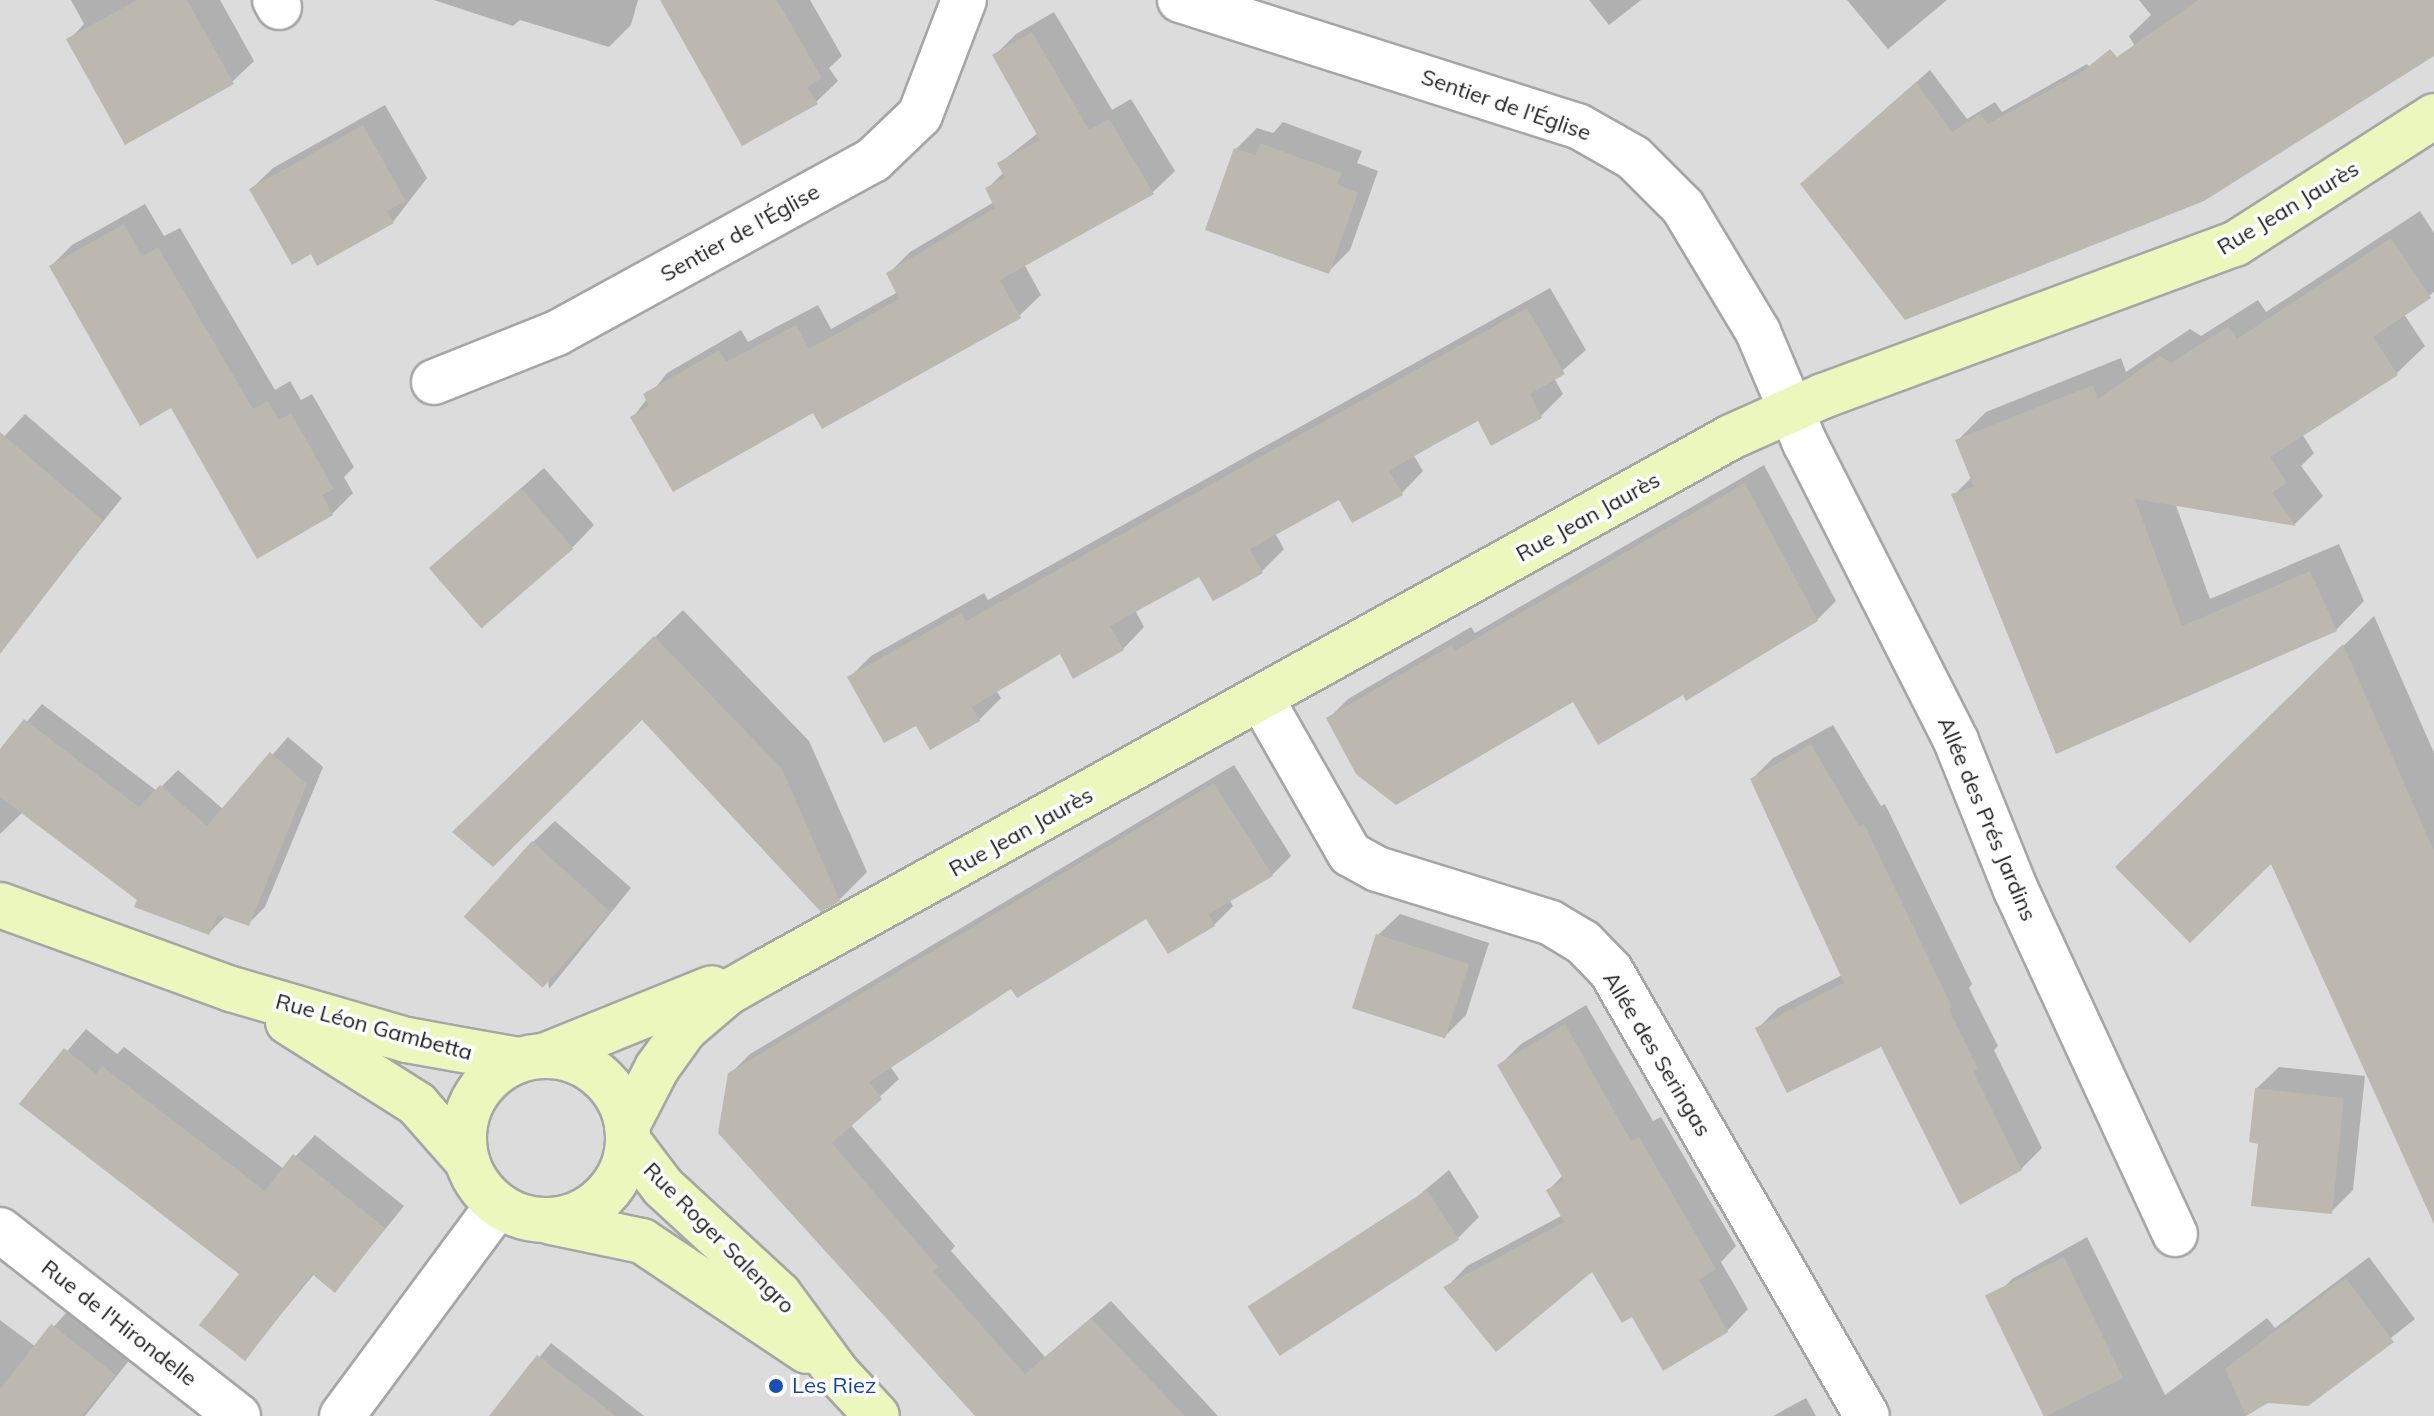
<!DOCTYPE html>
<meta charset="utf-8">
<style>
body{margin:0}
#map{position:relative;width:2434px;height:1416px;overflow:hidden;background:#efeee6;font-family:Mulish,sans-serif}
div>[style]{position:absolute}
.residential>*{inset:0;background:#dddcdc;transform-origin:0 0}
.shadow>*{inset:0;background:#0003}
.building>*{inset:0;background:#bcb7af;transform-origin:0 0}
.roads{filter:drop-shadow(2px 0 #a6a6a6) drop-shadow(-2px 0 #a6a6a6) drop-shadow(0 2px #a6a6a6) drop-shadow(0 -2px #a6a6a6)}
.street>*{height:44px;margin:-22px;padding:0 22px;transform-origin:22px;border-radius:22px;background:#fff}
.secondary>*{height:44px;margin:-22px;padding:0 22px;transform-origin:22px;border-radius:22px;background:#ebf7bd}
.secondary>.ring{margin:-22px;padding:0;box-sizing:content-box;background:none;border:44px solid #ebf7bd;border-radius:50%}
.dots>*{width:22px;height:22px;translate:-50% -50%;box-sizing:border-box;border:4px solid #fff;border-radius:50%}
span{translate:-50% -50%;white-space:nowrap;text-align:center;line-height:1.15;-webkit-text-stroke:7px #fff;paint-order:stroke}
.street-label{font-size:22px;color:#1f1f1f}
.transit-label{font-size:22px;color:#164399}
.left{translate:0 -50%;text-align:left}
</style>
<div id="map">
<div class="residential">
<i style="left:0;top:0;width:2434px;height:1416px"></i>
</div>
<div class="shadow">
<i style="clip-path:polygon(71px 0,220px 0,254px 61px,232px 82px,69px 40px,84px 24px)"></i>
<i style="clip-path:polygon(434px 0,638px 0,631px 25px,609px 47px,520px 20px,513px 26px)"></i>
<i style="clip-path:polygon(699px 0,810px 0,842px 56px,829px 68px,838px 81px,816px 102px)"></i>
<i style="clip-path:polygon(1589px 0,1641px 0,1609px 25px)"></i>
<i style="clip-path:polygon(1847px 0,1947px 0,1888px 49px)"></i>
<i style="clip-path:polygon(2139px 0,2434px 0,2434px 53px,2218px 191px,2129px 36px,2151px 15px)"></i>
<i style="clip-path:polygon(1054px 12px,1112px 110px,1131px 99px,1175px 171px,1153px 192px,1024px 264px,1041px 295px,1019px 316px,814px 411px,633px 417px,667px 373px,741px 330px,748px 342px,818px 305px,831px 329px,898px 292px,888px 274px,910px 252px,994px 202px,987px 189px,1004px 172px,1000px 163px,1038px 133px,995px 55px,1016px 34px)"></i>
<i style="clip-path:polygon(2087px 64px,2195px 194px,1817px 170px,1930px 70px,1967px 119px,1995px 102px,2002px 112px)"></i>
<i style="clip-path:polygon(385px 105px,427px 178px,393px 222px,312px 251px,251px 189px,273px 168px)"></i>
<i style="clip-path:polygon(1283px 122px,1362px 151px,1357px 163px,1378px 171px,1350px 250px,1329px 271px,1236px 149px,1257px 128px,1273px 133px)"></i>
<i style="clip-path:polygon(145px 204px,164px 236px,180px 228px,275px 390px,290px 381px,301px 400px,312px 394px,354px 467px,344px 477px,353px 493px,332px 514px,172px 405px,51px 266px,72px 245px)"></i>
<i style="clip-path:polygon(2420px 211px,2434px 233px,2434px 292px,2404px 314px,2425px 346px,2396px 374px,2302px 434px,2314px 453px,2301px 466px,2323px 496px,2295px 524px,2175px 503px,2210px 599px,2339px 544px,2364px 601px,2336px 630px,2058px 751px,1954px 495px,1972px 477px,1958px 440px,1986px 412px,2121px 358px,2126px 372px,2190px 329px,2201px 336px,2258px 300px,2266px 312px)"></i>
<i style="clip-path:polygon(1550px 288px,1586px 350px,1554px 378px,1563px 394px,1541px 416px,1479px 419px,1413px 454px,1423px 471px,1402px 493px,1339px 497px,1275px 533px,1284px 549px,1262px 571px,1200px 574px,1135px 610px,1144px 627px,1123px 649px,1060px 652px,996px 690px,1001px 698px,979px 720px,917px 723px,849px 678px,871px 656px,984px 593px,988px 600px)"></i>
<i style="clip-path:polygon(25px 414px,122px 498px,26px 617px,0 595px,0 441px)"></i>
<i style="clip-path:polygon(1764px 465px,1836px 601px,1817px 620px,1683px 693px,1329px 718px,1348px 699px,1471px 627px,1475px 633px)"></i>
<i style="clip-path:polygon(544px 468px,594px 525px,573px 547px,431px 568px)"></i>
<i style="clip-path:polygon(683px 610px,809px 741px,867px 872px,839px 900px,642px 717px,482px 804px)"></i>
<i style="clip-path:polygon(2374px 616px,2434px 753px,2434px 1219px,2272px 861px,2147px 837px)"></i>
<i style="clip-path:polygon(42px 704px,157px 791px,178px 770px,224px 810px,288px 737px,323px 767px,265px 907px,248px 924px,226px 916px,209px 933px,139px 899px,23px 812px,0 834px,0 753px)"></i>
<i style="clip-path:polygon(1833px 725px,1881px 806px,1885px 804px,1972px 984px,1969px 988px,1998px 1046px,1994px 1050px,2042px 1148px,2021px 1169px,1881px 1045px,1757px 1029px,1778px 1008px,1842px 975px,1752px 779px,1773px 758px)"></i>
<i style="clip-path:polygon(1234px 765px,1291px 856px,1272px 875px,1229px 899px,1233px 906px,1214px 925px,1146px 916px,1012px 987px,890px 1066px,899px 1079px,850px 1124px,955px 1246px,951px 1251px,1045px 1357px,1111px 1301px,1218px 1416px,977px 1416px,730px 1074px,750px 1054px)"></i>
<i style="clip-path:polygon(555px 821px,631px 888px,549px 989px,533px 842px)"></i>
<i style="clip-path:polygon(1400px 914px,1489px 943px,1466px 1015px,1444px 1037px,1378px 935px)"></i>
<i style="clip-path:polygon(1586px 1005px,1653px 1121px,1661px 1117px,1736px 1246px,1721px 1262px,1748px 1309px,1727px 1331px,1633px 1314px,1592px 1269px,1446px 1288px,1467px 1266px,1563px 1215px,1548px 1191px,1563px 1175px,1500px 1065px,1521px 1044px)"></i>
<i style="clip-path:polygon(86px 1029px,117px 1054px,124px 1047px,284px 1169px,315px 1135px,404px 1206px,335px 1291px,315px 1273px,244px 1359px,242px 1274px,22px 1104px)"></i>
<i style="clip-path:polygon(2279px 1067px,2365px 1076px,2353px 1190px,2331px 1212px,2257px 1088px)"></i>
<i style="clip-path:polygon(1449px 1170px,1479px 1217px,1457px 1239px,1264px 1325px)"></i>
<i style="clip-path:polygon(2087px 1237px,2165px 1395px,2267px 1318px,2275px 1328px,2369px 1257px,2415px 1319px,2307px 1404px,2267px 1401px,2246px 1416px,2047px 1416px,1991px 1301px,2012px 1279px)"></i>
<i style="clip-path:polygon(73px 1305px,135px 1353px,85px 1416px,0 1416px,0 1320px,36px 1347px)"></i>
<i style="clip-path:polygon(551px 1343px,644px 1416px,491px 1416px)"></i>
<i style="clip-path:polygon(1806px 1398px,1816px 1416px,1773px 1416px)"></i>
</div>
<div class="building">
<i style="clip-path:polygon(137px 0,187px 0,234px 84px,125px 145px,66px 39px)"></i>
<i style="clip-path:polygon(660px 0,777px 0,822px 78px,807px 87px,818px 104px,742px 146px)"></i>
<i style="clip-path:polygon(2198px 0,2434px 0,2434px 56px,2204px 201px,1905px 320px,1800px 184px,1916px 82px,1952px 132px,1980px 114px,1988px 124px,2082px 72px,2110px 49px,2117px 57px)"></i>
<i style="clip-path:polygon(1032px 32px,1089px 130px,1109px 119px,1154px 194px,1000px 280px,1021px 318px,822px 429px,813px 413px,673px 492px,630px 417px,649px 406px,643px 394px,719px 350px,726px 362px,796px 325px,809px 349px,899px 299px,886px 273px,995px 208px,985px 188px,1005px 178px,997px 163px,1040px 140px,992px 55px)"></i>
<i style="clip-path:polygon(363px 125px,406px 201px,387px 211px,394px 223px,317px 266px,311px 254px,292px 265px,249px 189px)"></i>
<i style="clip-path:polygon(1260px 143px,1342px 173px,1337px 184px,1358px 193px,1329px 274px,1205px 230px,1234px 148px,1255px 155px)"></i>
<i style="clip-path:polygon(124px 224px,142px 256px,158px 247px,253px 409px,268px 401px,279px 420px,291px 413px,334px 489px,322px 495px,333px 515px,257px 559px,171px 408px,140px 426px,49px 266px)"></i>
<i style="clip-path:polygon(2391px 238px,2431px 298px,2373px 337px,2398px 375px,2270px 457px,2287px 483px,2272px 493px,2296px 526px,2135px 499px,2182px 626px,2310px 571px,2337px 631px,2056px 754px,1951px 494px,1974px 487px,1955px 440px,2093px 385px,2098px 399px,2160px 356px,2171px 363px,2229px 326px,2237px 339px)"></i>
<i style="clip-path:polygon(1527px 308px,1565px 374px,1530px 394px,1542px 418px,1491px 446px,1478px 421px,1432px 446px,1389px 471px,1403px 495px,1352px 523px,1339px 500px,1250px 549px,1263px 573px,1237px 588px,1213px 601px,1199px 577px,1110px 626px,1124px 650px,1073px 679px,1060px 654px,972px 707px,980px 721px,930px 750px,916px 726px,884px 743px,847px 677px,961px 613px,966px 621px)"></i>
<i style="clip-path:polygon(0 432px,103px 520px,0 654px)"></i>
<i style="clip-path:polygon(1745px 483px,1818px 621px,1686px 701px,1683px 695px,1598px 745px,1573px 702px,1396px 805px,1356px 774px,1326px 718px,1452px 645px,1455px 651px)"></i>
<i style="left:521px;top:488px;width:80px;height:122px;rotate:49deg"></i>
<i style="clip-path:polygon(654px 636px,782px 769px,840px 901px,821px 912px,642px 720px,493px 867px,452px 832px)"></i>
<i style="clip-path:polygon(2343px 644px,2434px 851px,2434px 1224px,2271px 864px,2190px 943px,2115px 867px)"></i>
<i style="clip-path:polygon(24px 719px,139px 807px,160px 785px,207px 826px,270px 752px,307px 784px,249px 926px,218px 915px,209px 935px,134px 907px,137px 900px,0 797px,0 749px)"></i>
<i style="clip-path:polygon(1811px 744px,1859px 826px,1864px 824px,1952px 1007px,1949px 1009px,1978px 1069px,1973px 1071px,2022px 1170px,1960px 1205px,1881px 1047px,1787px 1093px,1755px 1028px,1844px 983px,1750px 779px)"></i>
<i style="clip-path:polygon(1214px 783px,1273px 876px,1209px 914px,1215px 926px,1168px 954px,1146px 919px,1017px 998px,1011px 989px,869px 1082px,882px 1099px,832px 1143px,938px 1267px,933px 1271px,1025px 1374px,1091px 1318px,1185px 1416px,975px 1416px,718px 1133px,728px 1073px)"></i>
<i style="left:532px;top:841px;width:106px;height:102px;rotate:42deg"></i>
<i style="left:1376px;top:934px;width:98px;height:78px;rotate:18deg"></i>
<i style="clip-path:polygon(1565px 1024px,1631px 1141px,1639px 1137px,1716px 1269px,1699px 1280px,1728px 1332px,1663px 1371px,1632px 1317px,1622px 1323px,1592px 1272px,1496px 1352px,1443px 1287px,1564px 1222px,1546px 1190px,1564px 1180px,1497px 1065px)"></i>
<i style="clip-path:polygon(64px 1048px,96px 1074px,102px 1066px,265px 1191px,293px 1154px,385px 1228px,335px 1293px,312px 1274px,245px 1361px,199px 1325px,239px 1274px,19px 1104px)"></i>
<i style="clip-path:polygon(2255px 1088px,2344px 1098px,2332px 1214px,2251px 1206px,2258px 1144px,2249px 1142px)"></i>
<i style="left:1427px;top:1190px;width:59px;height:214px;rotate:57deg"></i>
<i style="left:2064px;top:1257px;width:135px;height:88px;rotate:64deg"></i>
<i style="clip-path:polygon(2346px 1278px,2394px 1342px,2308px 1406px,2268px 1403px,2246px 1416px,2225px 1369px)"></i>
<i style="clip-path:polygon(51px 1324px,116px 1375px,82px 1416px,0 1416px,0 1389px)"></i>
<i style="clip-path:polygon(537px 1355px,616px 1416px,489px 1416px)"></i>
</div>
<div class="roads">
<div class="street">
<i style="left:275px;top:0;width:8px;rotate:60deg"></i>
<i style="left:1180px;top:0;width:417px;rotate:17.6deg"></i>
<i style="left:1578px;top:126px;width:64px;rotate:29.7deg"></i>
<i style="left:1634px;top:158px;width:69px;rotate:45deg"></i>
<i style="left:1683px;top:207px;width:146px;rotate:59deg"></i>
<i style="left:1758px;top:332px;width:121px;rotate:67.1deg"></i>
<i style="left:1805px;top:443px;width:334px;rotate:63.1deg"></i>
<i style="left:1956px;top:741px;width:161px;rotate:68.1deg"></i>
<i style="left:2016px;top:890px;width:379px;rotate:65.2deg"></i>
<i style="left:434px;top:382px;width:132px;rotate:-21.7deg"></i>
<i style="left:557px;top:333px;width:360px;rotate:-28.7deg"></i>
<i style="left:873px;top:160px;width:65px;rotate:-43.8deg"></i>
<i style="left:920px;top:115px;width:123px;rotate:-69.1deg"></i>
<i style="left:1262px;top:700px;width:177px;rotate:60.3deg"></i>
<i style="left:1350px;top:854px;width:31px;rotate:29deg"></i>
<i style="left:1377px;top:869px;width:182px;rotate:17.2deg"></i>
<i style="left:1551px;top:923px;width:37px;rotate:31deg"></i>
<i style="left:1583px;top:942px;width:40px;rotate:46deg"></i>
<i style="left:1611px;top:971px;width:513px;rotate:60.09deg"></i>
<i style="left:0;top:1230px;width:302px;rotate:38deg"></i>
<i style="left:342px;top:1416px;width:262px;rotate:-53.5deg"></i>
</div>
<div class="secondary">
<i style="left:0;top:905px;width:246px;rotate:20deg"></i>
<i style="left:231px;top:989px;width:183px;rotate:16.2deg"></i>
<i style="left:407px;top:1040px;width:113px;rotate:10.2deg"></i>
<i style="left:288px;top:1022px;width:153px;rotate:32.4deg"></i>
<i style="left:417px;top:1104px;width:76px;rotate:48.7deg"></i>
<i class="ring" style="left:464px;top:1056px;width:120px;height:120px"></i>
<i style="left:544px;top:1056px;width:181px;rotate:-22deg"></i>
<i style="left:627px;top:1126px;width:65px;rotate:-62.7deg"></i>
<i style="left:657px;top:1068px;width:48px;rotate:-54.3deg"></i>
<i style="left:685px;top:1029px;width:55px;rotate:-40.6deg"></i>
<i style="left:727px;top:993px;width:43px;rotate:-29.6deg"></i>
<i style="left:764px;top:972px;width:1105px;rotate:-28.95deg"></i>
<i style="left:1731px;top:437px;width:101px;rotate:-24deg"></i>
<i style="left:1823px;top:396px;width:439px;rotate:-20.3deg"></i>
<i style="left:2235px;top:244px;width:237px;rotate:-32.7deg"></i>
<i style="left:629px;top:1142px;width:56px;rotate:52.9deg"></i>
<i style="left:663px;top:1187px;width:158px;rotate:42.7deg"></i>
<i style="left:779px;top:1294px;width:99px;rotate:53.6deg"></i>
<i style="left:838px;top:1374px;width:57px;rotate:47.1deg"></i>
<i style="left:551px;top:1222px;width:93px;rotate:11.8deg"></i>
<i style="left:642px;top:1241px;width:198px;rotate:33.7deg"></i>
</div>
</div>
<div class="dots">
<i style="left:776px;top:1386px;background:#1a4fb4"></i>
</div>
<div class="street-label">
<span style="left:1506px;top:105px;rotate:19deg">Sentier de l'Église</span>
<span style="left:2288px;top:208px;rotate:-31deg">Rue Jean Jaurès</span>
<span style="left:740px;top:233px;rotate:-29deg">Sentier de l'Église</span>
<span style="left:1588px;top:517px;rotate:-29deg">Rue Jean Jaurès</span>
<span style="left:1987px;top:819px;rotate:67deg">Allée des Prés Jardins</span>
<span style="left:1021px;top:832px;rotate:-29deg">Rue Jean Jaurès</span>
<span style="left:374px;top:1027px;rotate:15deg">Rue Léon Gambetta</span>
<span style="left:1657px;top:1054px;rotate:59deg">Allée des Seringas</span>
<span style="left:719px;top:1238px;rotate:45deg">Rue Roger Salengro</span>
<span style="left:119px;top:1323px;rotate:38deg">Rue de l'Hirondelle</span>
</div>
<div class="transit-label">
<span class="left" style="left:792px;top:1386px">Les Riez</span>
</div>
</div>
